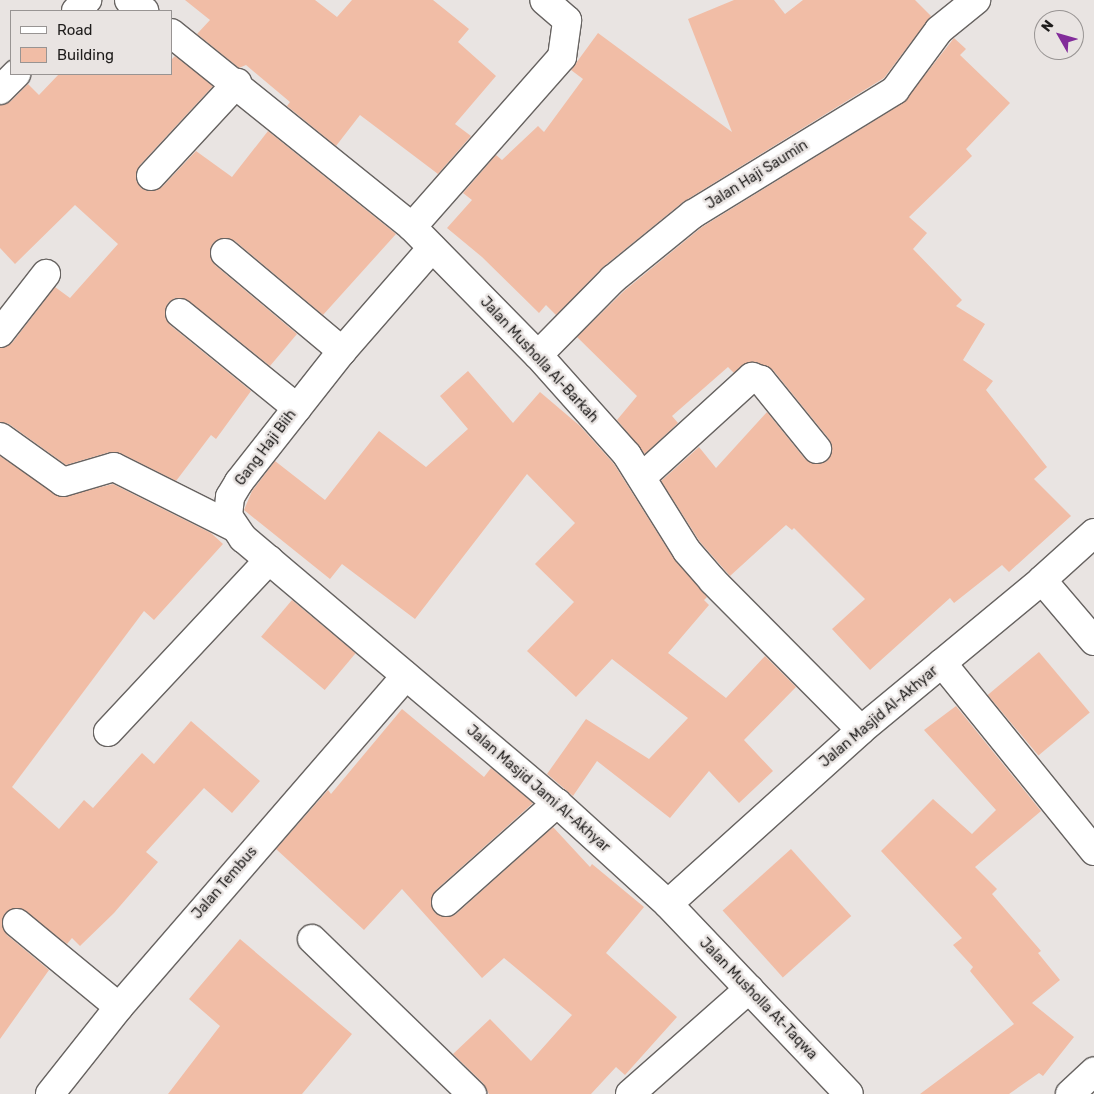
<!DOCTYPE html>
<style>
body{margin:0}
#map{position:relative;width:1094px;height:1094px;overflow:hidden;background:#e9e4e2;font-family:Rubik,sans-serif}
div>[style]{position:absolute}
.building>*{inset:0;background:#f1bda6;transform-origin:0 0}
.roads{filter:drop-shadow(1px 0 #676361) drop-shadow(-1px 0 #676361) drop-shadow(0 1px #676361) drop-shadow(0 -1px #676361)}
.minor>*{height:28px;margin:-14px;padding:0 14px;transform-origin:14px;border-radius:14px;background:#fff}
span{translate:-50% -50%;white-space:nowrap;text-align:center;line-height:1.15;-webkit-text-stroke:5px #e9e4e2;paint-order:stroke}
.street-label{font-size:14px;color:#1f1d1c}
.legend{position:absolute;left:10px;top:10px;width:162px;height:65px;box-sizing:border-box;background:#e9e4e2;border:1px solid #989493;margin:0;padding:6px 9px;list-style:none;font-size:15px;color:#1f1d1c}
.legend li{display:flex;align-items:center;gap:10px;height:25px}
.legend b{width:25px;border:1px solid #989493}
.north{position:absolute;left:1034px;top:10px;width:50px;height:50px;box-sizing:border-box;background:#e9e4e2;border:1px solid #989493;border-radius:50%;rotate:308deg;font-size:14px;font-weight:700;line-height:20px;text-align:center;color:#1f1d1c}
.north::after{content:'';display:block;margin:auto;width:18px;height:22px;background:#822c9a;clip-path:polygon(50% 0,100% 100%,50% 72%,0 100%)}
</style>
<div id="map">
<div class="building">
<i style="clip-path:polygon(185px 0,315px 0,337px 17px,352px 0,433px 0,469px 29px,458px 42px,496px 76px,455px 124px,471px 136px,438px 174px,360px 115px,336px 146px,287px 106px,290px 102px,246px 65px,239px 68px,197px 34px,210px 20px)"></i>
<i style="clip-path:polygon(734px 0,774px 0,785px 14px,803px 0,915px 0,931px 16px,884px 78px,683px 202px,603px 267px,556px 315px,546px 305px,539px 313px,482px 257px,447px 228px,472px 200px,463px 193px,496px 155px,502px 160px,538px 126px,544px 132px,583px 79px,571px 70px,598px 33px,732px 132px,688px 19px)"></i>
<i style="clip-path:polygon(954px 38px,966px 49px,960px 55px,1010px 103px,966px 149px,972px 156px,909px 217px,927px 233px,913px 249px,962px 300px,956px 306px,985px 324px,963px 360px,993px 381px,986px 390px,1047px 467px,1034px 479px,1071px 516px,1009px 572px,1002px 565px,954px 603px,950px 598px,870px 670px,832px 629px,865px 599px,794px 528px,792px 530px,786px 525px,730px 576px,700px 542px,661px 481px,699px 447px,716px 468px,767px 412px,805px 459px,819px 464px,827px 461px,832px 447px,829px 439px,773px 370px,756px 362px,748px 362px,734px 373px,728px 367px,672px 416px,678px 423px,645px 454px,617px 420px,637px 396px,577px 337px,624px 291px,702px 227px,903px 103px)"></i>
<i style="clip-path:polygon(175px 56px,213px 86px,140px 165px,136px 180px,141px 188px,148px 191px,162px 187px,196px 151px,232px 177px,268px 131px,396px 234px,323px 315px,235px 241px,227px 238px,213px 243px,210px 251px,215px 265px,297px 334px,270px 366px,189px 301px,175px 298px,168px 303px,165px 311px,170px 325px,251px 391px,216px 439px,211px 435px,176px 481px,120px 453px,110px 452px,66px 465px,9px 424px,0 422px,0 348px,12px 343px,55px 287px,70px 298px,118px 244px,75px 205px,15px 264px,0 248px,0 105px,11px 101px,28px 84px,39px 95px,59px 74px,171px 74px,171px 60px)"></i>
<i style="clip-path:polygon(468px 371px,513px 423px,540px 392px,580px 426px,614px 464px,674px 559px,707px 597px,704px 600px,709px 605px,668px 653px,726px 698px,765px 656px,796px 687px,744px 740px,773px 771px,739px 803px,709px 771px,670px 818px,597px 761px,573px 796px,547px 774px,586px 719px,649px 759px,688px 718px,612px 659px,576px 697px,527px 651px,574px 602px,535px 564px,575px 523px,527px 474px,415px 619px,342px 564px,330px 579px,244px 510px,252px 491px,275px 461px,325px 500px,379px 431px,426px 467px,468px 429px,440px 396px)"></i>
<i style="clip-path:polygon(0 456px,60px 497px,113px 484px,211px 533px,223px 544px,154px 620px,144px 611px,12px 787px,59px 829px,84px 800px,93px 808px,142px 753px,154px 764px,191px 721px,260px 781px,232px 813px,204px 788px,146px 852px,158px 862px,114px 913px,80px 946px,72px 938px,67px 944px,20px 908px,5px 913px,2px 921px,7px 935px,49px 970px,0 1039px)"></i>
<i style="left:292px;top:600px;width:83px;height:48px;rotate:40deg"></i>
<i style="left:1039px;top:652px;width:79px;height:67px;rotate:50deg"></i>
<i style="clip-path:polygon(956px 706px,1041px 811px,975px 867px,997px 889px,992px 894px,1041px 951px,1038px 953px,1060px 980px,1032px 1003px,1074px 1037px,1043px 1076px,1039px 1073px,1009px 1094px,920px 1094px,1014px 1024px,970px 971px,973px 967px,953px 945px,962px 938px,881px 851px,933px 799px,972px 834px,996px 810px,924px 730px)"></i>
<i style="clip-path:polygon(402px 709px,484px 777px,491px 768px,533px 803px,436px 890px,431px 905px,435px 913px,449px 917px,456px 914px,553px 827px,590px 867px,592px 864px,644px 907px,606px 953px,677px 1017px,625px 1075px,616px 1067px,591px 1094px,489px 1094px,483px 1083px,453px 1054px,490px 1019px,531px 1061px,572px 1015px,504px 958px,482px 978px,402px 889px,364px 930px,276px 849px,328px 790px,331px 794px)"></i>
<i style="left:791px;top:849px;width:90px;height:92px;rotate:48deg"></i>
<i style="clip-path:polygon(240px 939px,352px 1034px,302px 1094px,168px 1094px,220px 1026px,189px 999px)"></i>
</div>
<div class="roads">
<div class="minor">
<i style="left:129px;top:0;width:19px;rotate:36deg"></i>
<i style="left:76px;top:11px;width:16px;rotate:-45deg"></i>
<i style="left:171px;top:33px;width:309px;rotate:38.8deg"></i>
<i style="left:412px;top:227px;width:180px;rotate:45.5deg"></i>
<i style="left:538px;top:355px;width:134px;rotate:48.3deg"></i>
<i style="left:627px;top:455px;width:113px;rotate:58deg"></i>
<i style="left:687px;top:551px;width:40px;rotate:49deg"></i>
<i style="left:713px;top:581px;width:210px;rotate:45.2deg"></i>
<i style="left:0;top:90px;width:23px;rotate:-45deg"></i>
<i style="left:151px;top:176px;width:127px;rotate:-47.2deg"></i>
<i style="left:412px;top:227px;width:227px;rotate:-48.6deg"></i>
<i style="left:562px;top:57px;width:37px;rotate:-82deg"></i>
<i style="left:567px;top:20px;width:30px;rotate:-139deg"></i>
<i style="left:432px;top:248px;width:137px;rotate:131.1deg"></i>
<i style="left:342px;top:351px;width:167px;rotate:128.2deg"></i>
<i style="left:239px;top:482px;width:17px;rotate:121deg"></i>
<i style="left:230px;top:497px;width:19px;rotate:96deg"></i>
<i style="left:228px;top:516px;width:27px;rotate:56deg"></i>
<i style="left:243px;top:538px;width:411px;rotate:40.2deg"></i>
<i style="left:557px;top:803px;width:150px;rotate:42.3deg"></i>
<i style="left:668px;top:904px;width:262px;rotate:46.4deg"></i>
<i style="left:225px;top:253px;width:153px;rotate:39.9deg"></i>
<i style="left:180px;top:313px;width:151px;rotate:39.1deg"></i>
<i style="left:0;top:333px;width:75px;rotate:-52.1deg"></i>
<i style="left:538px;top:355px;width:107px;rotate:-45.4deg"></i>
<i style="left:613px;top:279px;width:103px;rotate:-39.1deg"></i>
<i style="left:693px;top:214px;width:237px;rotate:-31.5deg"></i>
<i style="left:895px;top:90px;width:74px;rotate:-53.7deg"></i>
<i style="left:939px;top:30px;width:48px;rotate:-39deg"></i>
<i style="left:0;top:437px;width:77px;rotate:35.5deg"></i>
<i style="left:63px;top:482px;width:53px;rotate:-16.4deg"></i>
<i style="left:114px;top:467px;width:134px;rotate:26.6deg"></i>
<i style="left:642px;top:477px;width:149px;rotate:-42.3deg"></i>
<i style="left:752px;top:377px;width:9px;rotate:18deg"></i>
<i style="left:761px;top:380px;width:89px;rotate:50.9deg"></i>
<i style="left:1042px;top:580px;width:80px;rotate:49.6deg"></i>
<i style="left:942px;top:663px;width:242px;rotate:51deg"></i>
<i style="left:108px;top:732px;width:236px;rotate:-46.9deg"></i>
<i style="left:446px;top:902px;width:149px;rotate:-41.7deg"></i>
<i style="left:668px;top:904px;width:260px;rotate:-42deg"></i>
<i style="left:861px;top:730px;width:235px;rotate:-39.6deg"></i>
<i style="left:1042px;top:580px;width:70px;rotate:-42.1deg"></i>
<i style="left:17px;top:923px;width:132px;rotate:39.5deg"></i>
<i style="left:312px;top:939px;width:223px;rotate:44.1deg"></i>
<i style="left:50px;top:1094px;width:111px;rotate:-51.6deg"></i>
<i style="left:119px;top:1007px;width:438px;rotate:-49.1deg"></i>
<i style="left:630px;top:1094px;width:159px;rotate:-41.4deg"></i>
<i style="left:1070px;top:1094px;width:33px;rotate:-43deg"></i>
</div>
</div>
<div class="street-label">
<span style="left:757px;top:175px;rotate:-32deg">Jalan Haji Saumin</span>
<span style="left:539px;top:360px;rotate:47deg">Jalan Musholla Al-Barkah</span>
<span style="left:266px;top:448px;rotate:-53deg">Gang Haji Biih</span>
<span style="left:879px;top:717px;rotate:-40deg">Jalan Masjid Al-Akhyar</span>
<span style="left:538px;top:789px;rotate:41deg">Jalan Masjid Jami Al-Akhyar</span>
<span style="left:225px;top:883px;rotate:-49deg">Jalan Tembus</span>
<span style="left:758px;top:999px;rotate:46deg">Jalan Musholla At-Taqwa</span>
</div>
<ul class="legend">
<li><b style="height:6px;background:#fff"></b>Road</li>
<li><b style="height:14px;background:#f1bda6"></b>Building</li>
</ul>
<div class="north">N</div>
</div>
